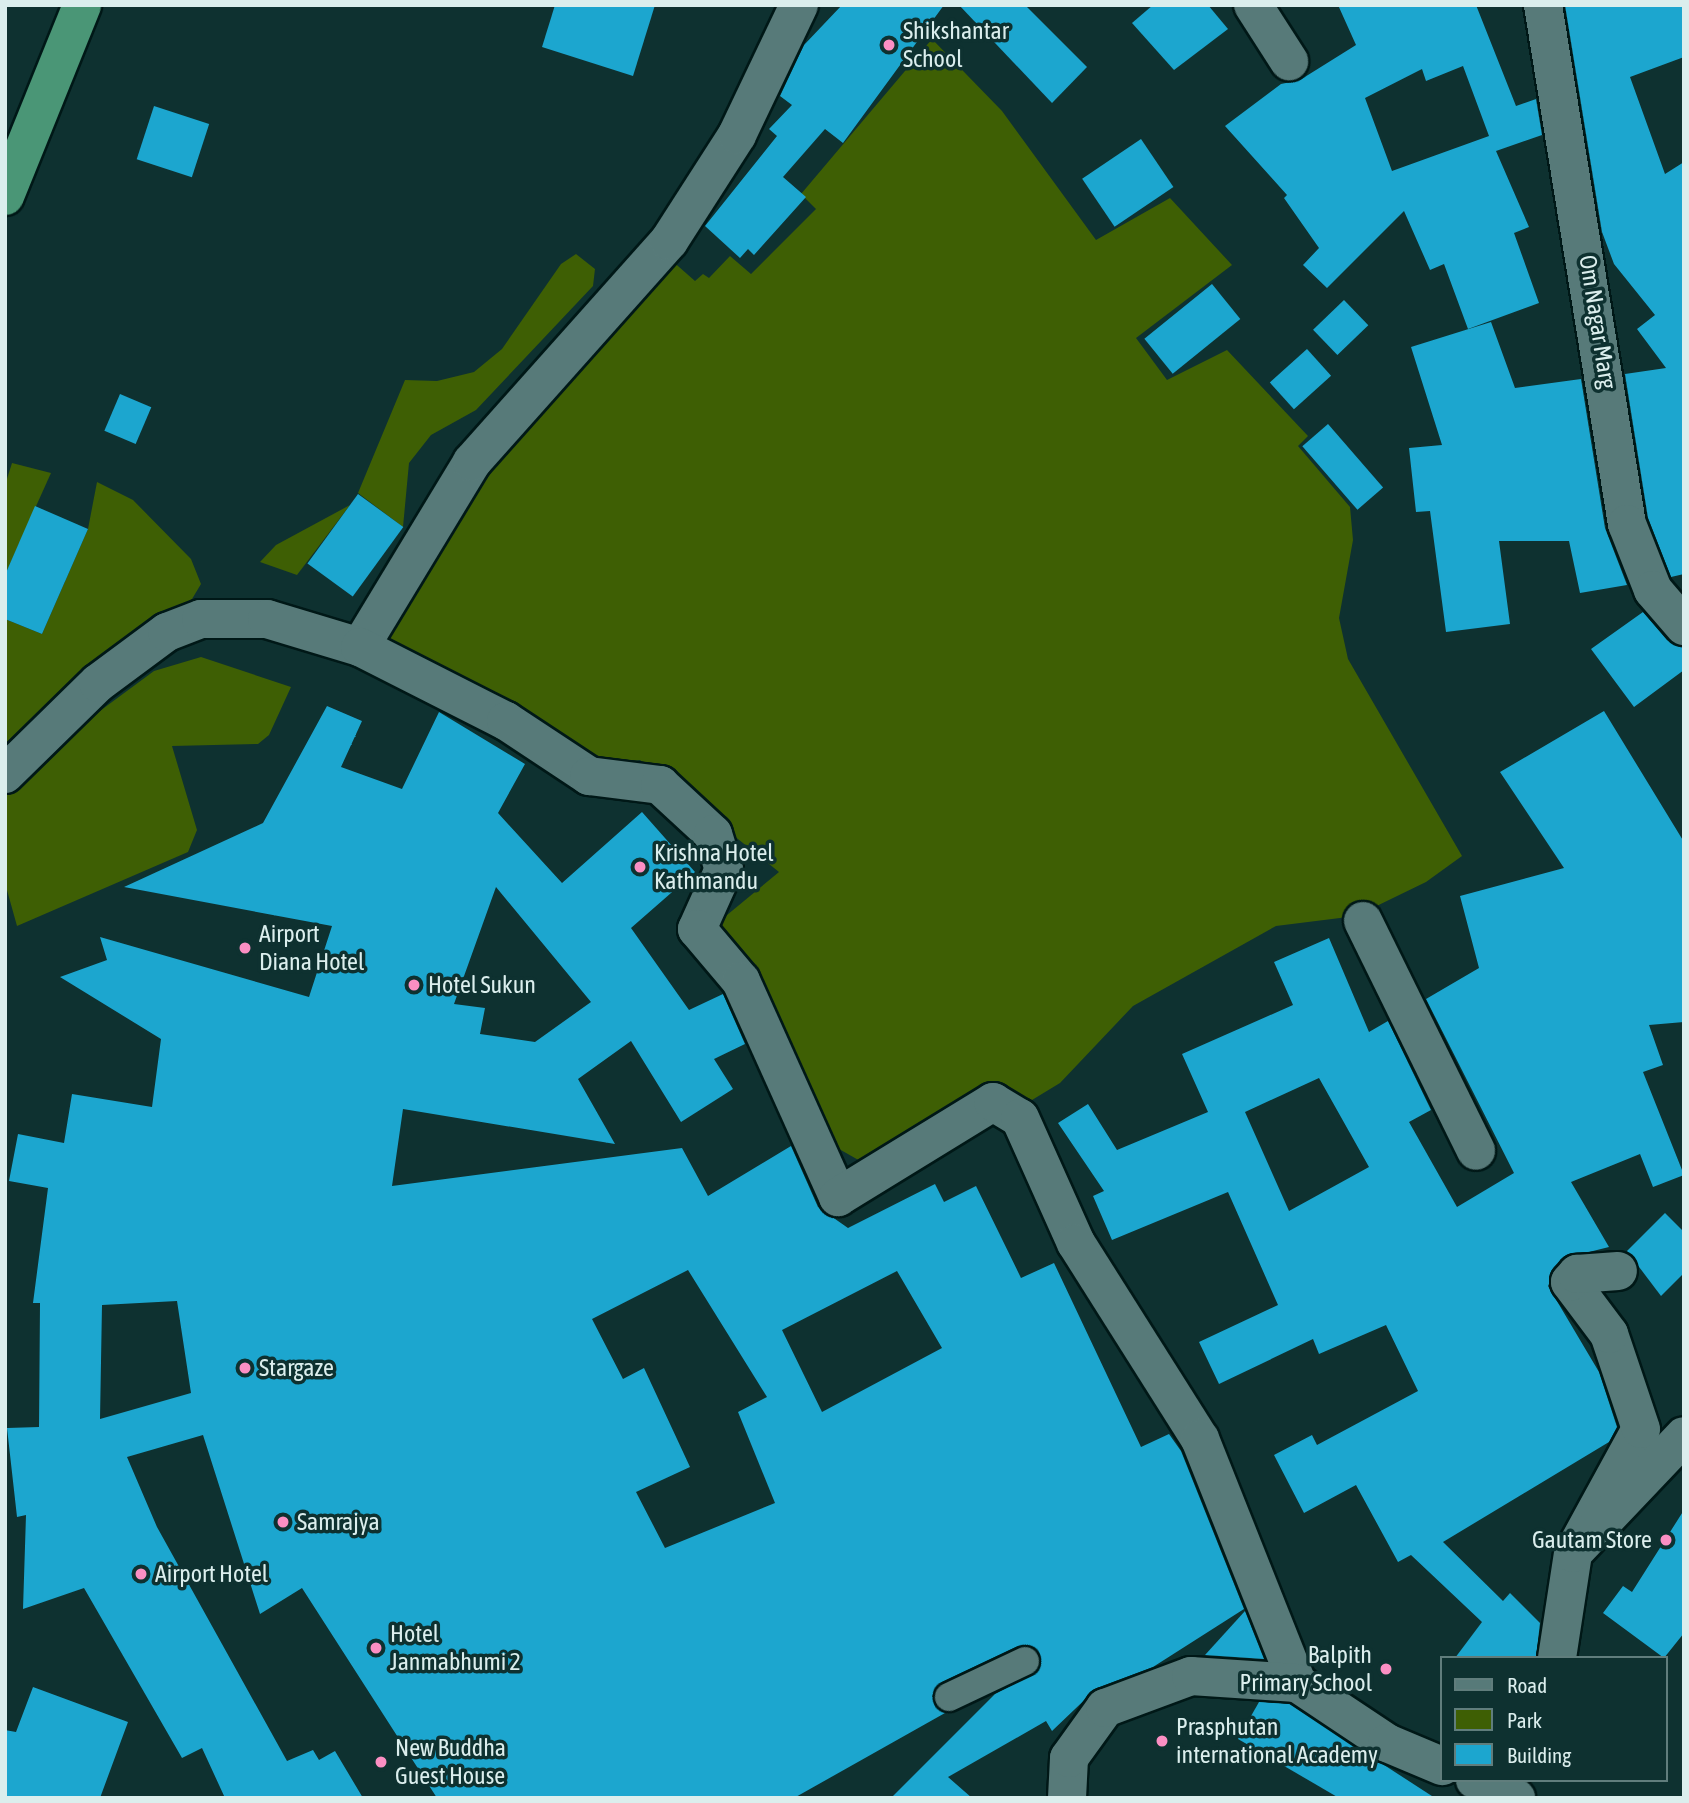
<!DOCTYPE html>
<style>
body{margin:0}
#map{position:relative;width:1689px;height:1803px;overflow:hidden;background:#0e3130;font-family:"Asap Condensed",sans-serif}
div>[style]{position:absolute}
.green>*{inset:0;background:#3e5f04}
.building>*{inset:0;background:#1ca6cf;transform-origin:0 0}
.roads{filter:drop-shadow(2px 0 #001817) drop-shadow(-2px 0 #001817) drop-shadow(0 2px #001817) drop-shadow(0 -2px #001817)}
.pedestrian>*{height:28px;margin:-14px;padding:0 14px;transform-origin:14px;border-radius:14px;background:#577a79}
.minor>*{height:38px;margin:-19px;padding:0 19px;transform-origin:19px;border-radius:19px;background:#577a79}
.trunk>*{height:38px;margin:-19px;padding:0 19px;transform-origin:19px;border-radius:19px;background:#4a9676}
.dots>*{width:19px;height:19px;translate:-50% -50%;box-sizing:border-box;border:4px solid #0e3130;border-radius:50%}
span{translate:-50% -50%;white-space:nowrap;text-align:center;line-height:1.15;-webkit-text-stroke:7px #0e3130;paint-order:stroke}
.poi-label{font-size:24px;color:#dbeeed}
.left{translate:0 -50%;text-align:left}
.right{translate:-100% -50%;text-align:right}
.street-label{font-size:24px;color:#dbeeed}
.frame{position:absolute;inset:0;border:7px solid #dbeeed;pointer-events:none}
.legend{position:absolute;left:1440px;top:1656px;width:228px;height:126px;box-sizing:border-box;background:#0e3130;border:2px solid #607d7c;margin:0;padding:9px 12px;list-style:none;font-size:21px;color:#dbeeed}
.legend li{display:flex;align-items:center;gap:14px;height:35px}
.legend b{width:35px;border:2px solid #607d7c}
</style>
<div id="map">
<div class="green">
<i style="clip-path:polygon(932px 39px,1002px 111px,1096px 240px,1170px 198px,1232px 265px,1136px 338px,1167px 380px,1227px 350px,1308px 436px,1298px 446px,1350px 507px,1353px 540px,1339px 618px,1348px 659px,1462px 856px,1426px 882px,1356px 916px,1276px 926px,1133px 1006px,1060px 1083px,1032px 1100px,1005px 1104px,869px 1166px,832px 1145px,714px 918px,727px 915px,779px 872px,640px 760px,591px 765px,391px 647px,385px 634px,480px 470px,670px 259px,695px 281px,703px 274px,709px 278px,730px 256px,751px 274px,816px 209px,801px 194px)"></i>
<i style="clip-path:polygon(576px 254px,595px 269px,593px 286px,476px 410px,431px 435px,409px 463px,403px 527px,358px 493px,405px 380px,437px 381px,474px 372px,502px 349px,561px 264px)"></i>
<i style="clip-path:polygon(12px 463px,51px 473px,5px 575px,5px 485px)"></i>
<i style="clip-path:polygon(97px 482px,133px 500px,191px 559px,201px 584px,189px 604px,5px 751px,5px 619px,42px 634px,88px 529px)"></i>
<i style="clip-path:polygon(350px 505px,297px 575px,260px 562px,276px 545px)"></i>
<i style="clip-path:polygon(201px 657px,291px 687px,269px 735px,258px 744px,172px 746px,197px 830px,188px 852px,17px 926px,5px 883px,5px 781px,154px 671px)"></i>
</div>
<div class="building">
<i style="clip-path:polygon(555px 5px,655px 5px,633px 76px,542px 47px)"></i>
<i style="clip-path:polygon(842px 5px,944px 5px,843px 143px,825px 129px,783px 177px,806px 197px,754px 255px,748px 249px,740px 258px,705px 226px,777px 136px,769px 129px,792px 105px,780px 96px,804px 45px)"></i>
<i style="clip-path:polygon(959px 5px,1025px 5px,1087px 67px,1052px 103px)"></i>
<i style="clip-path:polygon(1153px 5px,1208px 5px,1228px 29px,1174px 70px,1132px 23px)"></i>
<i style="clip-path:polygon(evenodd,1338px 5px,1476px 5px,1516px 106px,1536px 99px,1542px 135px,1496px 151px,1529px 227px,1514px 233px,1539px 303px,1468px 329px,1444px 264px,1430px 270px,1404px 211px,1327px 288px,1303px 265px,1319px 248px,1284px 198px,1287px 195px,1225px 126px,1281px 84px,1300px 80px,1356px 45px,1338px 5px,1463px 66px,1489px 136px,1392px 171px,1365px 98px,1422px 69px,1426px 81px,1463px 66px)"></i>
<i style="clip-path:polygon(1565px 5px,1684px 5px,1684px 57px,1630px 77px,1665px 174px,1684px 162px,1684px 574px,1671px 577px,1648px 518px,1625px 374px,1666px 368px,1637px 329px,1655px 315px,1614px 264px,1602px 232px)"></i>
<i style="left:154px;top:106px;width:58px;height:56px;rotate:18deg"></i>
<i style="left:1141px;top:139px;width:58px;height:71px;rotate:56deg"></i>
<i style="left:1212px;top:284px;width:45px;height:87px;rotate:51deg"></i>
<i style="left:1344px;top:300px;width:35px;height:43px;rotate:46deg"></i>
<i style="clip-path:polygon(1491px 322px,1515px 388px,1581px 379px,1605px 528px,1627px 585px,1580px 593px,1569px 541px,1499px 541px,1510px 624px,1446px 632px,1430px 511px,1416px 512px,1409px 448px,1442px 445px,1411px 347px)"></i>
<i style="left:1307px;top:349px;width:36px;height:50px;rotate:48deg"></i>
<i style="left:120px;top:394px;width:34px;height:40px;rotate:23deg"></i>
<i style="left:1328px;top:424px;width:84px;height:34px;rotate:49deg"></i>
<i style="left:358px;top:494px;width:56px;height:86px;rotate:36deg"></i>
<i style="clip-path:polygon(35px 506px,88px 529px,42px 634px,5px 619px,5px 575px)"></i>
<i style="clip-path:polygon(1643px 612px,1667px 640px,1684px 647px,1684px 670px,1634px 707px,1591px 649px)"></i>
<i style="clip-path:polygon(evenodd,327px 706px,362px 721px,341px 767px,402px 789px,439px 712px,525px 764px,498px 813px,562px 883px,642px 812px,695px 872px,631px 928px,689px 1010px,723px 994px,745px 1044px,714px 1059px,733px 1089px,681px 1122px,631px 1041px,578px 1079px,615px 1144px,403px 1109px,392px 1186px,682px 1148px,708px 1196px,791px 1146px,818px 1207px,848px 1228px,935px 1184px,944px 1202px,976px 1186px,1021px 1278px,1054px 1263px,1141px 1447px,1169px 1434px,1181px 1451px,1244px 1609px,1153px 1667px,1097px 1688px,1052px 1731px,1046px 1721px,948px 1777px,972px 1798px,891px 1798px,995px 1694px,1038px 1671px,1040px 1655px,1034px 1647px,1018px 1646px,942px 1682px,932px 1696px,945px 1713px,794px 1798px,437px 1798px,302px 1588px,260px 1614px,203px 1435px,127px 1457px,157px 1527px,287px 1761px,313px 1750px,319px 1760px,335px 1751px,363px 1798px,225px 1798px,202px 1748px,182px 1758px,84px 1588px,23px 1609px,26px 1515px,17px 1517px,7px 1428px,39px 1427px,40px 1303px,33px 1303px,48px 1188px,9px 1181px,18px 1134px,64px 1143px,72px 1094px,152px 1107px,161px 1039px,60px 977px,107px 960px,100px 937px,309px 997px,332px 926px,124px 887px,263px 823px,327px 706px,496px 887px,591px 1002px,535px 1042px,480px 1034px,485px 1008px,454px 1004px,496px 887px,327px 706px,688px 1270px,767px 1397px,738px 1412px,775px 1503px,665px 1548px,636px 1492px,690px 1467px,644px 1368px,623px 1379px,592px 1319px,688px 1270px,327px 706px,897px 1271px,942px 1348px,822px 1412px,782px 1330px,897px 1271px,327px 706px,177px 1301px,191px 1393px,100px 1419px,102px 1305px,177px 1301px)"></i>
<i style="clip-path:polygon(evenodd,1604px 711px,1684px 842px,1684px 1022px,1649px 1025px,1663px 1065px,1643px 1072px,1684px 1175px,1653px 1187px,1640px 1154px,1571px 1182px,1609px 1247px,1561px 1259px,1548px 1286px,1599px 1372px,1617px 1427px,1609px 1442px,1443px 1542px,1503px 1601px,1510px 1593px,1540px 1623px,1536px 1658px,1455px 1658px,1482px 1622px,1411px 1555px,1398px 1562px,1356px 1485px,1304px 1513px,1274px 1455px,1312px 1435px,1317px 1445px,1418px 1391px,1386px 1325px,1319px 1354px,1313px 1339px,1219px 1384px,1199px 1342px,1278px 1305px,1228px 1192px,1112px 1240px,1093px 1196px,1104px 1191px,1058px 1123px,1088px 1104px,1117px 1150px,1208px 1112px,1182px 1054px,1293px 1005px,1274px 962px,1329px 938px,1369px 1032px,1388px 1021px,1431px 1110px,1409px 1122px,1457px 1207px,1514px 1173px,1426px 999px,1479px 968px,1460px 896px,1564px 868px,1500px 772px,1604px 711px,1319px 1078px,1369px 1167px,1289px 1211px,1245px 1112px,1319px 1078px)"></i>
<i style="clip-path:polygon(1665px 1213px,1684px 1232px,1684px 1273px,1661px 1296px,1627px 1251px)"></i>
<i style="clip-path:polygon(1684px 1510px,1684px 1633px,1664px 1658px,1603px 1613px,1623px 1586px,1632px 1592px)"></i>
<i style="clip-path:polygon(1245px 1611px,1264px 1659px,1205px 1655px)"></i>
<i style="clip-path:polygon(33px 1687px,128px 1722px,100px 1798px,5px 1798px,5px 1730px,16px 1732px)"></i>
<i style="clip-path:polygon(1259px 1702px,1290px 1704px,1435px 1798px,1339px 1798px,1238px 1739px)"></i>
</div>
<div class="roads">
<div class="pedestrian">
<i style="left:949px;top:1697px;width:84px;rotate:-25.3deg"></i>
</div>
<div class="minor">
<i style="left:1253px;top:5px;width:67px;rotate:57.3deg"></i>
<i style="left:1543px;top:5px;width:526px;rotate:80.81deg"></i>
<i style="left:1627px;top:524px;width:71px;rotate:68.5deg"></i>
<i style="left:1653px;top:590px;width:48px;rotate:49.3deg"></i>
<i style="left:360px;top:647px;width:216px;rotate:-58.8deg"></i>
<i style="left:472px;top:462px;width:296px;rotate:-48.3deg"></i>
<i style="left:669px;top:241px;width:126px;rotate:-57.3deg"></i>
<i style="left:737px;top:135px;width:144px;rotate:-64.5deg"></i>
<i style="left:5px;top:774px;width:130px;rotate:-44.4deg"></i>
<i style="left:98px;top:683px;width:86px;rotate:-36.5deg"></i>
<i style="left:167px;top:632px;width:36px;rotate:-21deg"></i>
<i style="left:201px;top:619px;width:66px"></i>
<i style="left:267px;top:619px;width:97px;rotate:16.8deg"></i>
<i style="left:360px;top:647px;width:164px;rotate:26.9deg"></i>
<i style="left:506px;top:721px;width:100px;rotate:33.5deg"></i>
<i style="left:589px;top:776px;width:72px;rotate:7.2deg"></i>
<i style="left:660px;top:785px;width:72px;rotate:42.8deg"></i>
<i style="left:713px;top:834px;width:37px;rotate:73deg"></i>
<i style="left:724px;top:869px;width:66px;rotate:114.2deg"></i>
<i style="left:697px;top:929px;width:68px;rotate:49.8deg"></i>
<i style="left:741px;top:981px;width:237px;rotate:65.8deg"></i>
<i style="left:838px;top:1197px;width:182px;rotate:-31.5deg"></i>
<i style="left:993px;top:1102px;width:31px;rotate:31deg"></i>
<i style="left:1020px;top:1118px;width:137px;rotate:65.9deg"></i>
<i style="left:1076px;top:1243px;width:232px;rotate:57.7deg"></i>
<i style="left:1200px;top:1439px;width:263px;rotate:68.3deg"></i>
<i style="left:1297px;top:1683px;width:108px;rotate:33.7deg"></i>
<i style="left:1387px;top:1743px;width:60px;rotate:22.7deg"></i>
<i style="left:1363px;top:921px;width:256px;rotate:63.8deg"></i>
<i style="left:1573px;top:1553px;width:141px;rotate:-61.3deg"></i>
<i style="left:1641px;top:1429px;width:100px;rotate:-108.6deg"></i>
<i style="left:1609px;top:1334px;width:65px;rotate:-126.9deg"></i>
<i style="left:1570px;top:1282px;width:11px;rotate:-49deg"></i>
<i style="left:1577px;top:1274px;width:41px;rotate:-4.2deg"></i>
<i style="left:1557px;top:1658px;width:106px;rotate:-81.3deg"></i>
<i style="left:1573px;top:1553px;width:161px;rotate:-46.5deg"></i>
<i style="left:1475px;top:1780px;width:45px;rotate:23.7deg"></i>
<i style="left:1067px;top:1798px;width:40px;rotate:-87.1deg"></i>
<i style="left:1069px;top:1758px;width:62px;rotate:-54.2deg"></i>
<i style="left:1105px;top:1708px;width:92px;rotate:-20.4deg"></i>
<i style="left:1191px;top:1676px;width:106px;rotate:3.8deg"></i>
</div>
<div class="trunk">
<i style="left:5px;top:196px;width:206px;rotate:-68deg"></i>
</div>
</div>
<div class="dots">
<i style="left:889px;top:45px;background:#fb8fc3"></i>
<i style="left:640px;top:867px;background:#fb8fc3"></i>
<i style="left:245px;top:948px;background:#fb8fc3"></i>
<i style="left:414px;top:985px;background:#fb8fc3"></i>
<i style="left:245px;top:1368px;background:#fb8fc3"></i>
<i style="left:283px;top:1522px;background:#fb8fc3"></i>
<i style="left:1666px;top:1540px;background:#fb8fc3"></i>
<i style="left:141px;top:1574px;background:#fb8fc3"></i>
<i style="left:376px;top:1648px;background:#fb8fc3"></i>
<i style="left:1386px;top:1669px;background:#fb8fc3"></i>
<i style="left:1162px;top:1741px;background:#fb8fc3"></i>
<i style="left:381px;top:1762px;background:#fb8fc3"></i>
</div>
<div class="poi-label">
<span class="left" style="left:903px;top:45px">Shikshantar<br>School</span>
<span class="left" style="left:654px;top:867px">Krishna Hotel<br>Kathmandu</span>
<span class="left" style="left:259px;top:948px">Airport<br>Diana Hotel</span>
<span class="left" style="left:428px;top:985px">Hotel Sukun</span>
<span class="left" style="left:259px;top:1368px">Stargaze</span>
<span class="left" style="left:297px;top:1522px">Samrajya</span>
<span class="right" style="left:1652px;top:1540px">Gautam Store</span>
<span class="left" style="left:155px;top:1574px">Airport Hotel</span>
<span class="left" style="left:390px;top:1648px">Hotel<br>Janmabhumi 2</span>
<span class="right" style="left:1372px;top:1669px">Balpith<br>Primary School</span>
<span class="left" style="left:1176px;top:1741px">Prasphutan<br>international Academy</span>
<span class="left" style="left:395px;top:1762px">New Buddha<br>Guest House</span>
</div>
<div class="street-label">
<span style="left:1598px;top:322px;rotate:81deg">Om Nagar Marg</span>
</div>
<div class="frame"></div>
<ul class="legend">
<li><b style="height:9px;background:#577a79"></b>Road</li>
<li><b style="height:19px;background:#3e5f04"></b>Park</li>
<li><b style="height:19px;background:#1ca6cf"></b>Building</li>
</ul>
</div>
